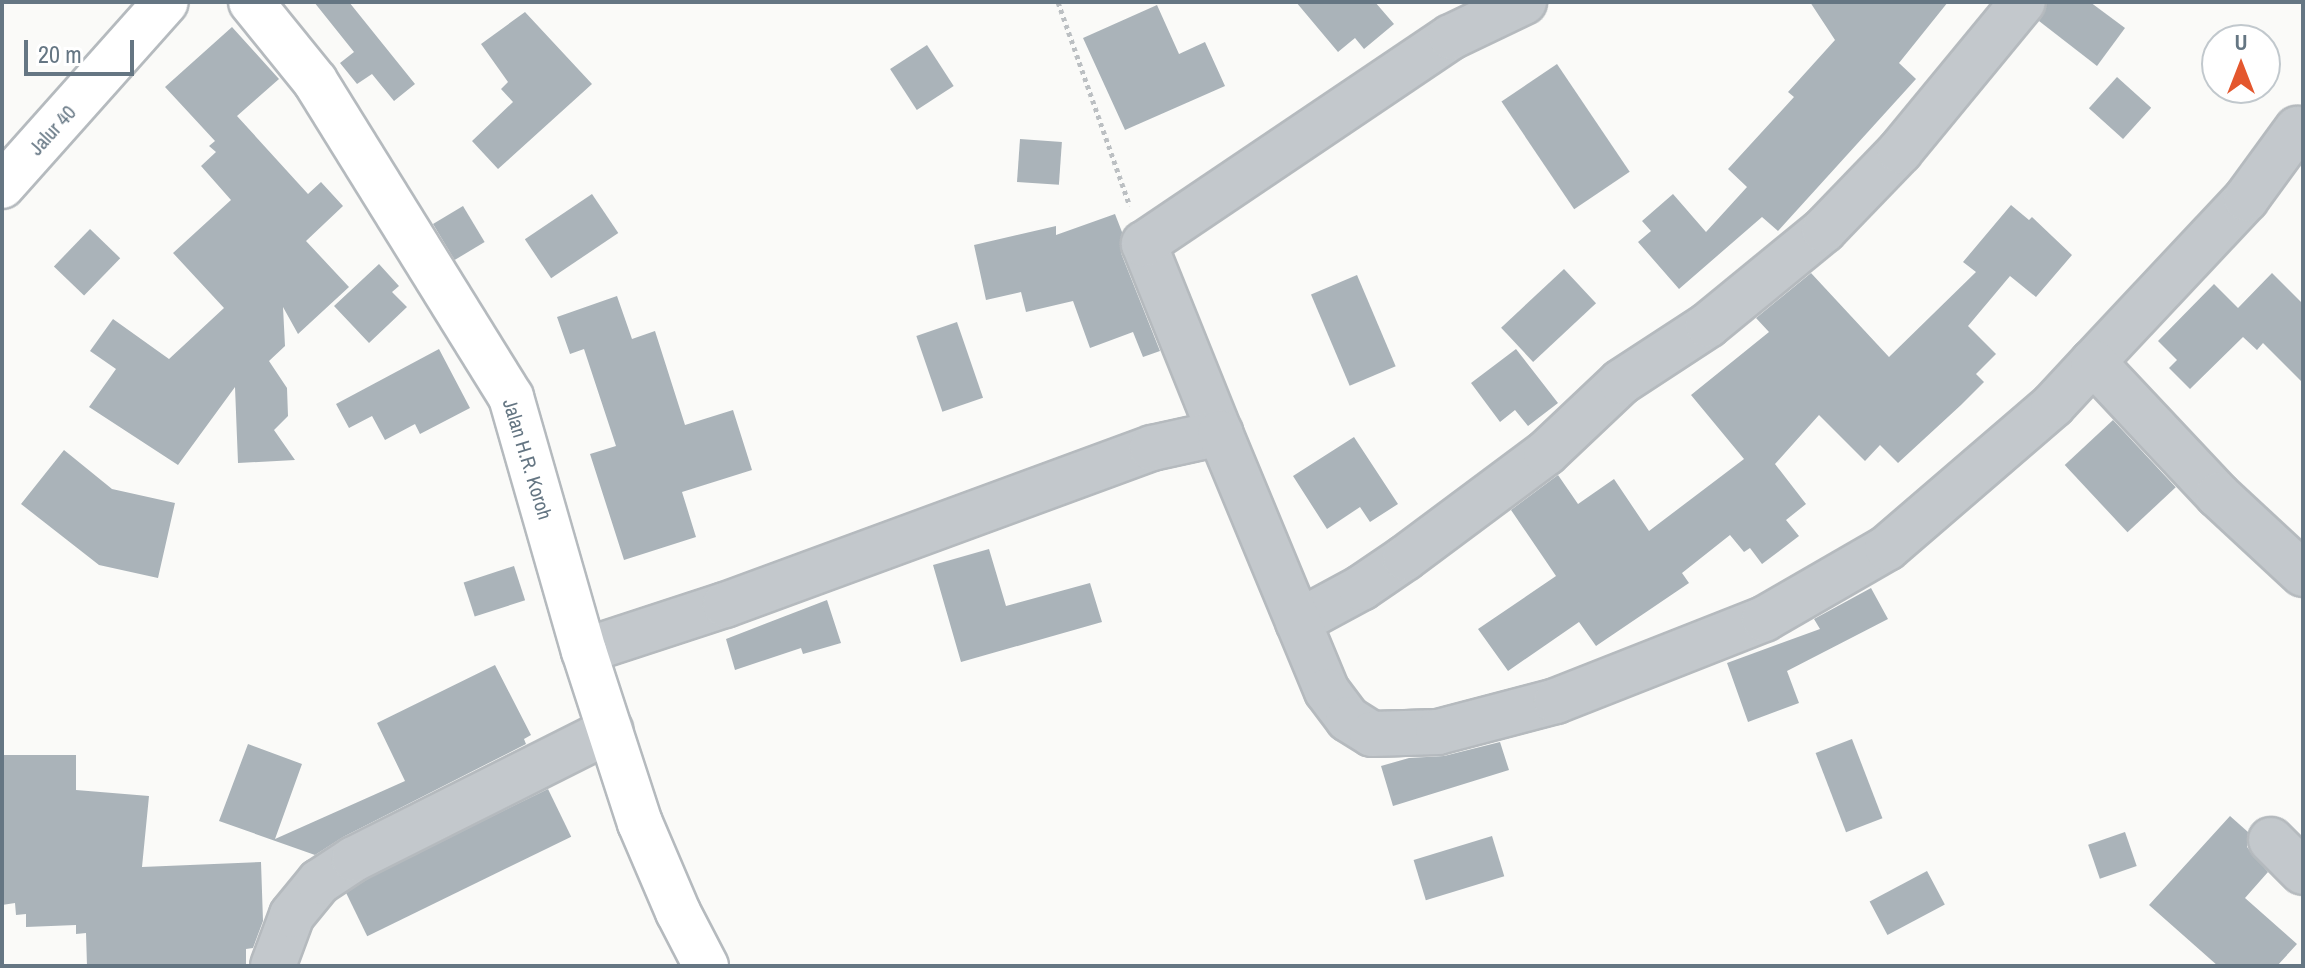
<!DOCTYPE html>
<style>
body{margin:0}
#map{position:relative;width:2305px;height:968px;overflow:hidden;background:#fafaf8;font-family:"Archivo Narrow",sans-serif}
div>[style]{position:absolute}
.building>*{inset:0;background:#aab3b9;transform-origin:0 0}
.path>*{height:5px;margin-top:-2.5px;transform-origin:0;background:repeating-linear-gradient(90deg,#bbbfc2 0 4px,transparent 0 8px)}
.roads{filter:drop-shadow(2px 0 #b5babe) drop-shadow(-2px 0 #b5babe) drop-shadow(0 2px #b5babe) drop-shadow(0 -2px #b5babe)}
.minor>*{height:44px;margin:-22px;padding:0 22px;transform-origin:22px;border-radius:22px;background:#c3c8cc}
.major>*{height:44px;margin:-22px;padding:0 22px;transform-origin:22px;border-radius:22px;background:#fff}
.highway>*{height:44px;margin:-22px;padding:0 22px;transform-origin:22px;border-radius:22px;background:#fff}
span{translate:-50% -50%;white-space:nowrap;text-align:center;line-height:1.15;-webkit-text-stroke:8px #fff;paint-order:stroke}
.street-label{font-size:20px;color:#657683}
.frame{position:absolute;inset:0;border:4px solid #657683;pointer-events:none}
.north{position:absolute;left:2201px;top:24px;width:80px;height:80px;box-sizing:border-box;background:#fff;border:2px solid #c1c8cd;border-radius:50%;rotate:0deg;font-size:22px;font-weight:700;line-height:32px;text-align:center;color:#657683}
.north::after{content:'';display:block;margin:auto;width:28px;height:36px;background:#e4572e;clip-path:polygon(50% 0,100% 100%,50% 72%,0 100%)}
.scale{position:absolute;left:24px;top:40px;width:110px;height:36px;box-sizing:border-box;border:4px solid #657683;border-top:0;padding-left:10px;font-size:24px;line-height:28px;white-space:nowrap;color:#657683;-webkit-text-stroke:6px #fff;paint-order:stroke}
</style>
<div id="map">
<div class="building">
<i style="clip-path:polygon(314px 2px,349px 2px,415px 84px,394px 101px,372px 74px,357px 84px,340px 63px,354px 52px)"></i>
<i style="clip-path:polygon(1296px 2px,1375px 2px,1394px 24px,1364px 49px,1355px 38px,1338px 52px)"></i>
<i style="clip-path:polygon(1810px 2px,1948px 2px,1899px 63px,1916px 79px,1778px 231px,1762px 217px,1679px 289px,1638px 242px,1651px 231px,1642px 221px,1673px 194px,1706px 232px,1747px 187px,1728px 169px,1794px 97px,1788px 92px,1835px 40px)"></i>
<i style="clip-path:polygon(2047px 2px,2090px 2px,2125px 28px,2097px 66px,2039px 21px)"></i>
<i style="clip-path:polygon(1157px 5px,1179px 54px,1205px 42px,1225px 86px,1125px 130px,1083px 38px)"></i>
<i style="clip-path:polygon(525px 12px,592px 84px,498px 169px,472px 141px,513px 102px,501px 89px,508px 82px,481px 44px)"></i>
<i style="clip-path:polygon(232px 27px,279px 79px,237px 116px,308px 194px,321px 182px,343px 206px,306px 241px,349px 287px,298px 334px,283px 307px,285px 346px,269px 361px,287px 388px,288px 416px,274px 430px,295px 460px,238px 463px,235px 387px,178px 465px,89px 407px,116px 369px,90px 351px,113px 319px,169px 359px,224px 308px,173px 253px,231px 200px,201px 166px,216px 152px,209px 146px,215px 141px,165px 87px)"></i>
<i style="left:927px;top:45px;width:49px;height:44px;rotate:57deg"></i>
<i style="left:1557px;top:64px;width:130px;height:67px;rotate:56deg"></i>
<i style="left:2117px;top:77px;width:46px;height:42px;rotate:42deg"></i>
<i style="left:1020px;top:139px;width:42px;height:43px;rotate:4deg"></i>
<i style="left:592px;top:194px;width:47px;height:81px;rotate:56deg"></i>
<i style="clip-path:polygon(2011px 205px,2029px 220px,2032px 217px,2072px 255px,2036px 297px,2010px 276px,1968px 326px,1996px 354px,1976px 374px,1984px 382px,1961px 405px,1898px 463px,1880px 445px,1865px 461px,1819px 415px,1775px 464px,1806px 504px,1786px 520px,1799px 536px,1762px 564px,1750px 548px,1744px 552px,1730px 535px,1682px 573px,1689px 583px,1596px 646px,1579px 622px,1508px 671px,1478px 629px,1556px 576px,1511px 510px,1558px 475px,1578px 504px,1614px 479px,1649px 531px,1744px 459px,1691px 395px,1769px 332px,1756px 318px,1811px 273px,1889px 357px,1976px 272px,1963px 262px)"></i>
<i style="left:463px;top:206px;width:42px;height:35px;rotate:59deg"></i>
<i style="clip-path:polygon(1115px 214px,1122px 232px,1121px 253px,1160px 351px,1143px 357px,1133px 332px,1090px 348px,1073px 301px,1026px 312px,1021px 292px,986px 300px,974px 245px,1056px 226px,1056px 235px)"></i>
<i style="left:90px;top:229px;width:42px;height:52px;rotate:44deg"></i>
<i style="clip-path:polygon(379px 264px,399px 286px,392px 292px,407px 307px,369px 343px,334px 306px)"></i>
<i style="left:1564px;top:269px;width:47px;height:86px;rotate:47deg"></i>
<i style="clip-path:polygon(2272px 273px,2303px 304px,2303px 383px,2263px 343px,2257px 350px,2243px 337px,2190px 389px,2169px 368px,2177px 360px,2158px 341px,2214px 284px,2238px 308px)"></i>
<i style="left:1357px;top:275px;width:99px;height:50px;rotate:67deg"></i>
<i style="clip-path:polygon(617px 296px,632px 339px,655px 331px,685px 425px,733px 410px,752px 470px,682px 492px,696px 537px,624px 560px,590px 454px,616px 446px,584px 349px,570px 354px,557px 317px)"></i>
<i style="left:957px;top:322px;width:80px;height:43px;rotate:71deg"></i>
<i style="clip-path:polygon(439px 349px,470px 408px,420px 434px,415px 424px,385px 440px,372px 416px,349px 428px,336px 404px)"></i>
<i style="clip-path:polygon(1516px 349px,1558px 403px,1528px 426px,1515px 410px,1500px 422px,1471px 383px)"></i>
<i style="left:2113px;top:420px;width:92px;height:66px;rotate:47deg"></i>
<i style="clip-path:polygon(1354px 437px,1398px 504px,1370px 522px,1360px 507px,1327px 529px,1293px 476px)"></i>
<i style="clip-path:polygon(64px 450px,112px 489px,175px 503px,158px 578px,99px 565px,21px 504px)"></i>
<i style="clip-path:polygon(989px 549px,1006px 606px,1090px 583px,1102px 622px,961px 662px,933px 565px)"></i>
<i style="left:514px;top:566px;width:36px;height:53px;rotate:72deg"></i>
<i style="clip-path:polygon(1871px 588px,1888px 619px,1787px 671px,1799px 703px,1748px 722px,1727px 663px,1820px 629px,1814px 619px)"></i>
<i style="clip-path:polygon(827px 600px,841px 643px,803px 654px,801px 648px,735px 670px,726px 639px)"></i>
<i style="clip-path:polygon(495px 665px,531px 735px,524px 739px,526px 744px,343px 837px,315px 855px,219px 821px,248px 744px,302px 764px,275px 839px,405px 781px,377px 723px)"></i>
<i style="left:1852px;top:739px;width:85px;height:39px;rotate:69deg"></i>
<i style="clip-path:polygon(1500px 742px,1509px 770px,1393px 806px,1381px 766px,1409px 758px,1444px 756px)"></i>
<i style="clip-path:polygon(2px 755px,76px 755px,76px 790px,149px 796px,142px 867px,261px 862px,263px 921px,253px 948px,246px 949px,246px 966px,87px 966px,86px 933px,76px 934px,76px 925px,26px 927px,26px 914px,16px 915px,15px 903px,2px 905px)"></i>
<i style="left:548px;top:789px;width:53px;height:227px;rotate:64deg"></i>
<i style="clip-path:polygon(2230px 816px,2248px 832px,2247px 847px,2268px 872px,2245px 898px,2297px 944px,2277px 966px,2218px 966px,2149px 905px)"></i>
<i style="left:2125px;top:832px;width:36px;height:39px;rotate:71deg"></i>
<i style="left:1492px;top:836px;width:42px;height:82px;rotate:73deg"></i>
<i style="left:1927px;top:871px;width:38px;height:65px;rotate:62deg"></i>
</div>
<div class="path">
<i style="left:1058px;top:2px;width:216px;rotate:70.6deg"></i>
</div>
<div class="roads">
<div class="minor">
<i style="left:2093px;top:362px;width:224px;rotate:-46.8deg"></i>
<i style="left:2246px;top:199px;width:87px;rotate:-53.9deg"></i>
<i style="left:1220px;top:433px;width:204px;rotate:-111.9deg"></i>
<i style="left:1144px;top:244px;width:370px;rotate:-34deg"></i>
<i style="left:1451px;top:37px;width:81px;rotate:-25.6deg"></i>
<i style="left:1298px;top:622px;width:72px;rotate:-28.4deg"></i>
<i style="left:1361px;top:588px;width:53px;rotate:-34.3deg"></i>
<i style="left:1405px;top:558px;width:176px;rotate:-36.7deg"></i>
<i style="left:1546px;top:453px;width:103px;rotate:-43.4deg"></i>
<i style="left:1621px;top:382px;width:104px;rotate:-33.2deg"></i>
<i style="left:1708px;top:325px;width:150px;rotate:-39.3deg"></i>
<i style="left:1824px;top:230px;width:110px;rotate:-46.1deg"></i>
<i style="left:1900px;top:151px;width:193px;rotate:-50.5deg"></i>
<i style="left:584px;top:651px;width:148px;rotate:-18.1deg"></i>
<i style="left:725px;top:605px;width:455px;rotate:-20.2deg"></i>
<i style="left:1152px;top:448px;width:70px;rotate:-12.4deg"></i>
<i style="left:1220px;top:433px;width:279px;rotate:67.5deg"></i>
<i style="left:1327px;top:691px;width:35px;rotate:53deg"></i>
<i style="left:1348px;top:719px;width:28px;rotate:32deg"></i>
<i style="left:1372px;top:734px;width:66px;rotate:-1.7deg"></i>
<i style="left:1438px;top:732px;width:122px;rotate:-14.7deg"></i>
<i style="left:1556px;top:701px;width:224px;rotate:-21.5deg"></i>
<i style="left:1764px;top:619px;width:142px;rotate:-30deg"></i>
<i style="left:1887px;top:548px;width:219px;rotate:-40.7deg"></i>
<i style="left:2053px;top:405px;width:59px;rotate:-47.1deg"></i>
<i style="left:2093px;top:362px;width:183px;rotate:46.8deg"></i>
<i style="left:2218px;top:495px;width:116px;rotate:42.9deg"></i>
<i style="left:2271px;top:840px;width:45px;rotate:45deg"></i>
<i style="left:273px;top:966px;width:54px;rotate:-69.6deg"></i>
<i style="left:292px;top:915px;width:43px;rotate:-50.7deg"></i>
<i style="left:319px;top:882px;width:42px;rotate:-33.3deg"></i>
<i style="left:354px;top:859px;width:287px;rotate:-26.7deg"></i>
</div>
<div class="major">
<i style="left:251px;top:2px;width:102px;rotate:51deg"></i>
<i style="left:315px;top:81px;width:372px;rotate:58.2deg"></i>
<i style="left:511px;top:397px;width:264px;rotate:74deg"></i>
<i style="left:584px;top:651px;width:181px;rotate:72deg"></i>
<i style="left:640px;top:823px;width:97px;rotate:66.9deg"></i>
<i style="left:678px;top:912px;width:61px;rotate:62.6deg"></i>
</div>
<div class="highway">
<i style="left:2px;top:186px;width:246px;rotate:-48.3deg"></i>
</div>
</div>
<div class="street-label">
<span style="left:52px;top:130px;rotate:-48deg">Jalur 40</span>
<span style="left:528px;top:459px;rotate:73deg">Jalan H.R. Koroh</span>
</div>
<div class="frame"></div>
<div class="north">U</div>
<div class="scale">20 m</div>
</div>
